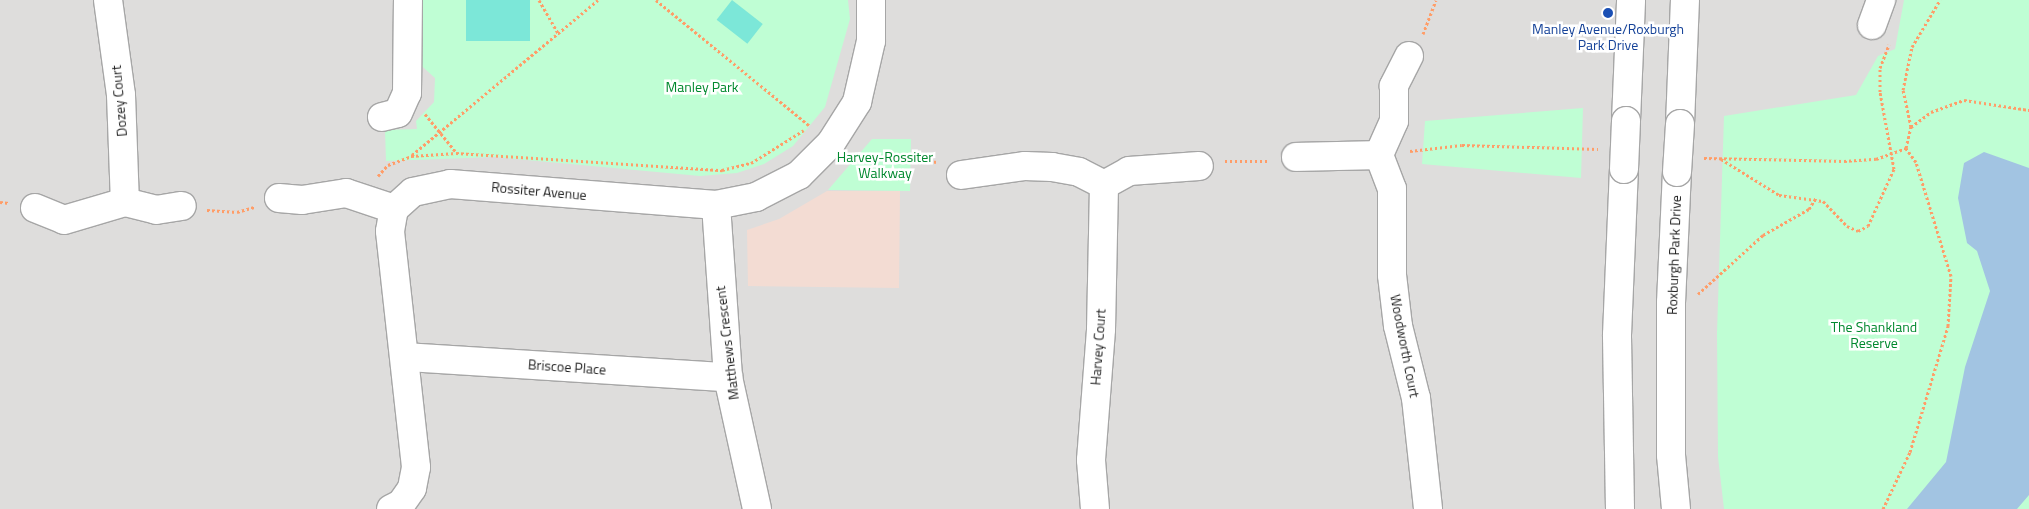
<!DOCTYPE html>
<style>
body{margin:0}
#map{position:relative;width:2029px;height:509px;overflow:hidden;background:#f1f0e5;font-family:"Titillium Web",sans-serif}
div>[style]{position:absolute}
.residential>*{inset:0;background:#dedddc;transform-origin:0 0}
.commercial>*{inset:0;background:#f3dcd3}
.park>*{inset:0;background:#bffed4}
.pitch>*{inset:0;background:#7ce7d8;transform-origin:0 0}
.water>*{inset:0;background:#a2c4e2}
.path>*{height:3px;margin-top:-1.5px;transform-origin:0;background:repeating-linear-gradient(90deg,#ff9d68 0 2.5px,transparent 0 5px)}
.roads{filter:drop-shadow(1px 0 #a6a6a6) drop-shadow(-1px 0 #a6a6a6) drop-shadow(0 1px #a6a6a6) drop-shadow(0 -1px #a6a6a6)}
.minor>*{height:28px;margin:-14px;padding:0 14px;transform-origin:14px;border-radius:14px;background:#fff}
.bridges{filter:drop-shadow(1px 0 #a6a6a6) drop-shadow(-1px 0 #a6a6a6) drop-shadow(0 1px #a6a6a6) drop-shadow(0 -1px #a6a6a6)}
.minor-bridge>*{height:28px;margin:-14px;padding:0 14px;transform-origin:14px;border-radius:14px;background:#fff}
.dots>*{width:14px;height:14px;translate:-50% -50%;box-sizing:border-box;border:2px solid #fff;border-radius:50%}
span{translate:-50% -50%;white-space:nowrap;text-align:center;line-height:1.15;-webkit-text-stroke:5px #fff;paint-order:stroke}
.transit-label{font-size:14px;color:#164399}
.park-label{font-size:14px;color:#02892f}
.street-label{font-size:14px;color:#1f1f1f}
</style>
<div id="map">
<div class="residential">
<i style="left:0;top:0;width:2029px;height:509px"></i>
</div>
<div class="commercial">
<i style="clip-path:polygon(827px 191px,900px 191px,899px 288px,748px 286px,747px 230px,779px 219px)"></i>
</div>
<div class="park">
<i style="clip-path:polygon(418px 0,848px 0,850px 19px,825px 107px,793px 146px,764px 164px,737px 173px,700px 176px,495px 157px,386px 161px,385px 130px,417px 129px,416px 121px,434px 102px,435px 78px,415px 60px)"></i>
<i style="clip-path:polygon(1904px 0,2029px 0,2029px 509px,1724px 509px,1718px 457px,1717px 333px,1724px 116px,1856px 95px,1878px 56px,1895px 49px)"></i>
<i style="clip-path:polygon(1583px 108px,1581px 178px,1422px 164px,1425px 121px)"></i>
<i style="clip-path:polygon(872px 139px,911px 139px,910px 191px,828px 190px)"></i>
</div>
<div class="pitch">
<i style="left:466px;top:0;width:64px;height:41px"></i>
<i style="left:732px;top:0;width:39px;height:25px;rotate:38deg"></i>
</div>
<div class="water">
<i style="clip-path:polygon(1984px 152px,2029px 168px,2029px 495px,2017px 509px,1907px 509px,1946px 462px,1965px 367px,1990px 291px,1977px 251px,1967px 243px,1958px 198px,1964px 163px)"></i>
</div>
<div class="path">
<i style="left:539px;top:0;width:38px;rotate:60deg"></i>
<i style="left:656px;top:0;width:199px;rotate:39.3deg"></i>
<i style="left:1423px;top:34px;width:36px;rotate:-69deg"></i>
<i style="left:425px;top:114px;width:49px;rotate:50.8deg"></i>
<i style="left:1911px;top:127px;width:25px;rotate:-37deg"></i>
<i style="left:1931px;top:112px;width:35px;rotate:-20deg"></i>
<i style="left:1964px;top:100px;width:66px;rotate:8.7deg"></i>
<i style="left:1410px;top:151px;width:52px;rotate:-6.6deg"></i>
<i style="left:1462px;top:145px;width:136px;rotate:1.7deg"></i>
<i style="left:412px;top:155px;width:242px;rotate:-39.8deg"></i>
<i style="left:854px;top:157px;width:85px;rotate:3.4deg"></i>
<i style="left:1704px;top:158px;width:140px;rotate:1.2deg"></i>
<i style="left:1844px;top:161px;width:32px;rotate:-4deg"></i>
<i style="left:1876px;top:159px;width:32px;rotate:-20deg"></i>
<i style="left:1721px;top:159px;width:68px;rotate:31.8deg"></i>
<i style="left:1779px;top:195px;width:44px;rotate:7.8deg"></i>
<i style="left:1823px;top:201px;width:35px;rotate:46deg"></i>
<i style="left:1847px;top:226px;width:12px;rotate:24deg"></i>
<i style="left:1858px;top:231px;width:11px;rotate:-27deg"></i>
<i style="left:1868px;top:226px;width:63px;rotate:-65.5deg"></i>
<i style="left:1894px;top:169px;width:78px;rotate:-100.3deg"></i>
<i style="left:1880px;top:92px;width:24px;rotate:-90deg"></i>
<i style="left:1880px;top:68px;width:25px;rotate:-69deg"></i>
<i style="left:1225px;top:161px;width:45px"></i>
<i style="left:378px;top:176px;width:15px;rotate:-48deg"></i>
<i style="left:388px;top:165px;width:25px;rotate:-21deg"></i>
<i style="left:411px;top:156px;width:45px;rotate:-3.8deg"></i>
<i style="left:456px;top:153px;width:267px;rotate:3.7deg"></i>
<i style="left:722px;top:170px;width:30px;rotate:-14deg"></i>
<i style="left:751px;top:163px;width:62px;rotate:-31.9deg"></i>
<i style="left:0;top:202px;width:9px;rotate:6deg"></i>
<i style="left:207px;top:210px;width:30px;rotate:4deg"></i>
<i style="left:237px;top:212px;width:18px;rotate:-16deg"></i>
<i style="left:1698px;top:294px;width:88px;rotate:-42.2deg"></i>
<i style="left:1763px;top:235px;width:53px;rotate:-29.5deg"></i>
<i style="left:1809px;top:209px;width:13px;rotate:-58deg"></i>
<i style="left:1883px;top:509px;width:63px;rotate:-64.7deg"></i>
<i style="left:1910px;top:452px;width:132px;rotate:-73.2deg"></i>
<i style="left:1948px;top:326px;width:50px;rotate:-86.6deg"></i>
<i style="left:1951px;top:276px;width:119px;rotate:-107.1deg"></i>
<i style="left:1916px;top:162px;width:17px;rotate:-126deg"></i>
<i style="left:1906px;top:148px;width:22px;rotate:-77deg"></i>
<i style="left:1911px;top:127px;width:38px;rotate:-102deg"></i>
<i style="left:1903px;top:90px;width:44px;rotate:-78.2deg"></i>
<i style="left:1912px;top:47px;width:55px;rotate:-59.2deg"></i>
</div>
<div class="roads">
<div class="minor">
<i style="left:108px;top:0;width:96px;rotate:82.2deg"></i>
<i style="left:121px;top:95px;width:107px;rotate:87.9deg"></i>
<i style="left:1872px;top:25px;width:27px;rotate:-70deg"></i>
<i style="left:1409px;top:56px;width:34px;rotate:117deg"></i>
<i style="left:1394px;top:86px;width:35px;rotate:90deg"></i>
<i style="left:1394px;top:121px;width:37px;rotate:114deg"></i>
<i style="left:1379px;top:155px;width:36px;rotate:69deg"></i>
<i style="left:1392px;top:189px;width:86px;rotate:90deg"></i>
<i style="left:1392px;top:275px;width:51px;rotate:83.3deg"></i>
<i style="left:1398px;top:326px;width:74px;rotate:76deg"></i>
<i style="left:1416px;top:398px;width:112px;rotate:83.8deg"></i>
<i style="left:382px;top:117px;width:16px;rotate:-14deg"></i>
<i style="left:398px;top:113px;width:22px;rotate:-66deg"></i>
<i style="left:407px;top:93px;width:93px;rotate:-89.4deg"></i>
<i style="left:1626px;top:121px;width:121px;rotate:-87.6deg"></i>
<i style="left:1680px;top:124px;width:124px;rotate:-87.7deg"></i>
<i style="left:1296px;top:157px;width:83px;rotate:-1.4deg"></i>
<i style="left:961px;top:175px;width:65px;rotate:-8deg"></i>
<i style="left:1025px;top:166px;width:27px;rotate:2deg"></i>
<i style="left:1052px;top:167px;width:27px;rotate:10deg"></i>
<i style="left:1079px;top:172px;width:28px;rotate:27deg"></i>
<i style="left:1104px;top:185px;width:29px;rotate:-29deg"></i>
<i style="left:1129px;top:171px;width:70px;rotate:-4.1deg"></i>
<i style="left:279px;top:198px;width:23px;rotate:5deg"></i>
<i style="left:302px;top:200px;width:45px;rotate:-9deg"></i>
<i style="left:346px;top:193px;width:51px;rotate:18.4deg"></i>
<i style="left:716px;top:205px;width:172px;rotate:86deg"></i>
<i style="left:728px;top:377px;width:135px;rotate:77.6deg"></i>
<i style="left:35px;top:208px;width:31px;rotate:22deg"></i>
<i style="left:64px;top:220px;width:64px;rotate:-16.4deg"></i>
<i style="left:125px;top:202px;width:32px;rotate:14deg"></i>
<i style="left:156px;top:210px;width:26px;rotate:-9deg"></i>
<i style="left:406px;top:357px;width:323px;rotate:3.6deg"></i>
<i style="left:391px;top:509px;width:11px;rotate:-27deg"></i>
<i style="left:401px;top:504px;width:19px;rotate:-55deg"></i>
<i style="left:412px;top:488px;width:21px;rotate:-79deg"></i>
<i style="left:416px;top:467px;width:237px;rotate:-96.3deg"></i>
<i style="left:390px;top:231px;width:22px;rotate:-80deg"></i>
<i style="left:394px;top:209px;width:25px;rotate:-42deg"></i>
<i style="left:413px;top:192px;width:38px;rotate:-12deg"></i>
<i style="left:450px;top:184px;width:267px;rotate:4.5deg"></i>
<i style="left:716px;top:205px;width:41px;rotate:-11.3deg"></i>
<i style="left:756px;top:197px;width:48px;rotate:-27.1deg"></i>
<i style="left:799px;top:175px;width:45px;rotate:-45deg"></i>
<i style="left:831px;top:143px;width:49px;rotate:-57.6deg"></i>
<i style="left:857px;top:102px;width:63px;rotate:-77.1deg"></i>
<i style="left:871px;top:41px;width:41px;rotate:-90deg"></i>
<i style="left:1095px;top:509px;width:49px;rotate:-94.7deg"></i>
<i style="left:1091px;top:460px;width:131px;rotate:-85.6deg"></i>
<i style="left:1101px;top:329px;width:144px;rotate:-88.8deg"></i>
<i style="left:1620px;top:509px;width:174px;rotate:-91deg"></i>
<i style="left:1617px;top:335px;width:166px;rotate:-87.6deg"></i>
<i style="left:1676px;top:509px;width:54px;rotate:-95.3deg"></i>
<i style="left:1671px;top:455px;width:152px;rotate:-90deg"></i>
<i style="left:1671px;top:303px;width:131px;rotate:-87.4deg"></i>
</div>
</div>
<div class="bridges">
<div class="minor-bridge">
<i style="left:1624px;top:169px;width:48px;rotate:-87.6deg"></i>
<i style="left:1677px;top:172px;width:48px;rotate:-86.4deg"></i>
</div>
</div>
<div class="dots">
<i style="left:1608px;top:13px;background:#1a4fb4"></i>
</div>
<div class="transit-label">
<span style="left:1608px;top:37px">Manley Avenue/Roxburgh<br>Park Drive</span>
</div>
<div class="park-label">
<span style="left:702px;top:87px">Manley Park</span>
<span style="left:885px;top:165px">Harvey-Rossiter<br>Walkway</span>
<span style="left:1874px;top:335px">The Shankland<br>Reserve</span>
</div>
<div class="street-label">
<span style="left:119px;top:101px;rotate:-95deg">Dozey Court</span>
<span style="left:539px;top:191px;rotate:5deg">Rossiter Avenue</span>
<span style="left:1674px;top:255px;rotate:-88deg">Roxburgh Park Drive</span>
<span style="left:727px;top:343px;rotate:-97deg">Matthews Crescent</span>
<span style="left:1405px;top:346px;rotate:79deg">Woodworth Court</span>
<span style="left:1098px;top:347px;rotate:-86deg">Harvey Court</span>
<span style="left:567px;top:367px;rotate:4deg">Briscoe Place</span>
</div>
</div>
